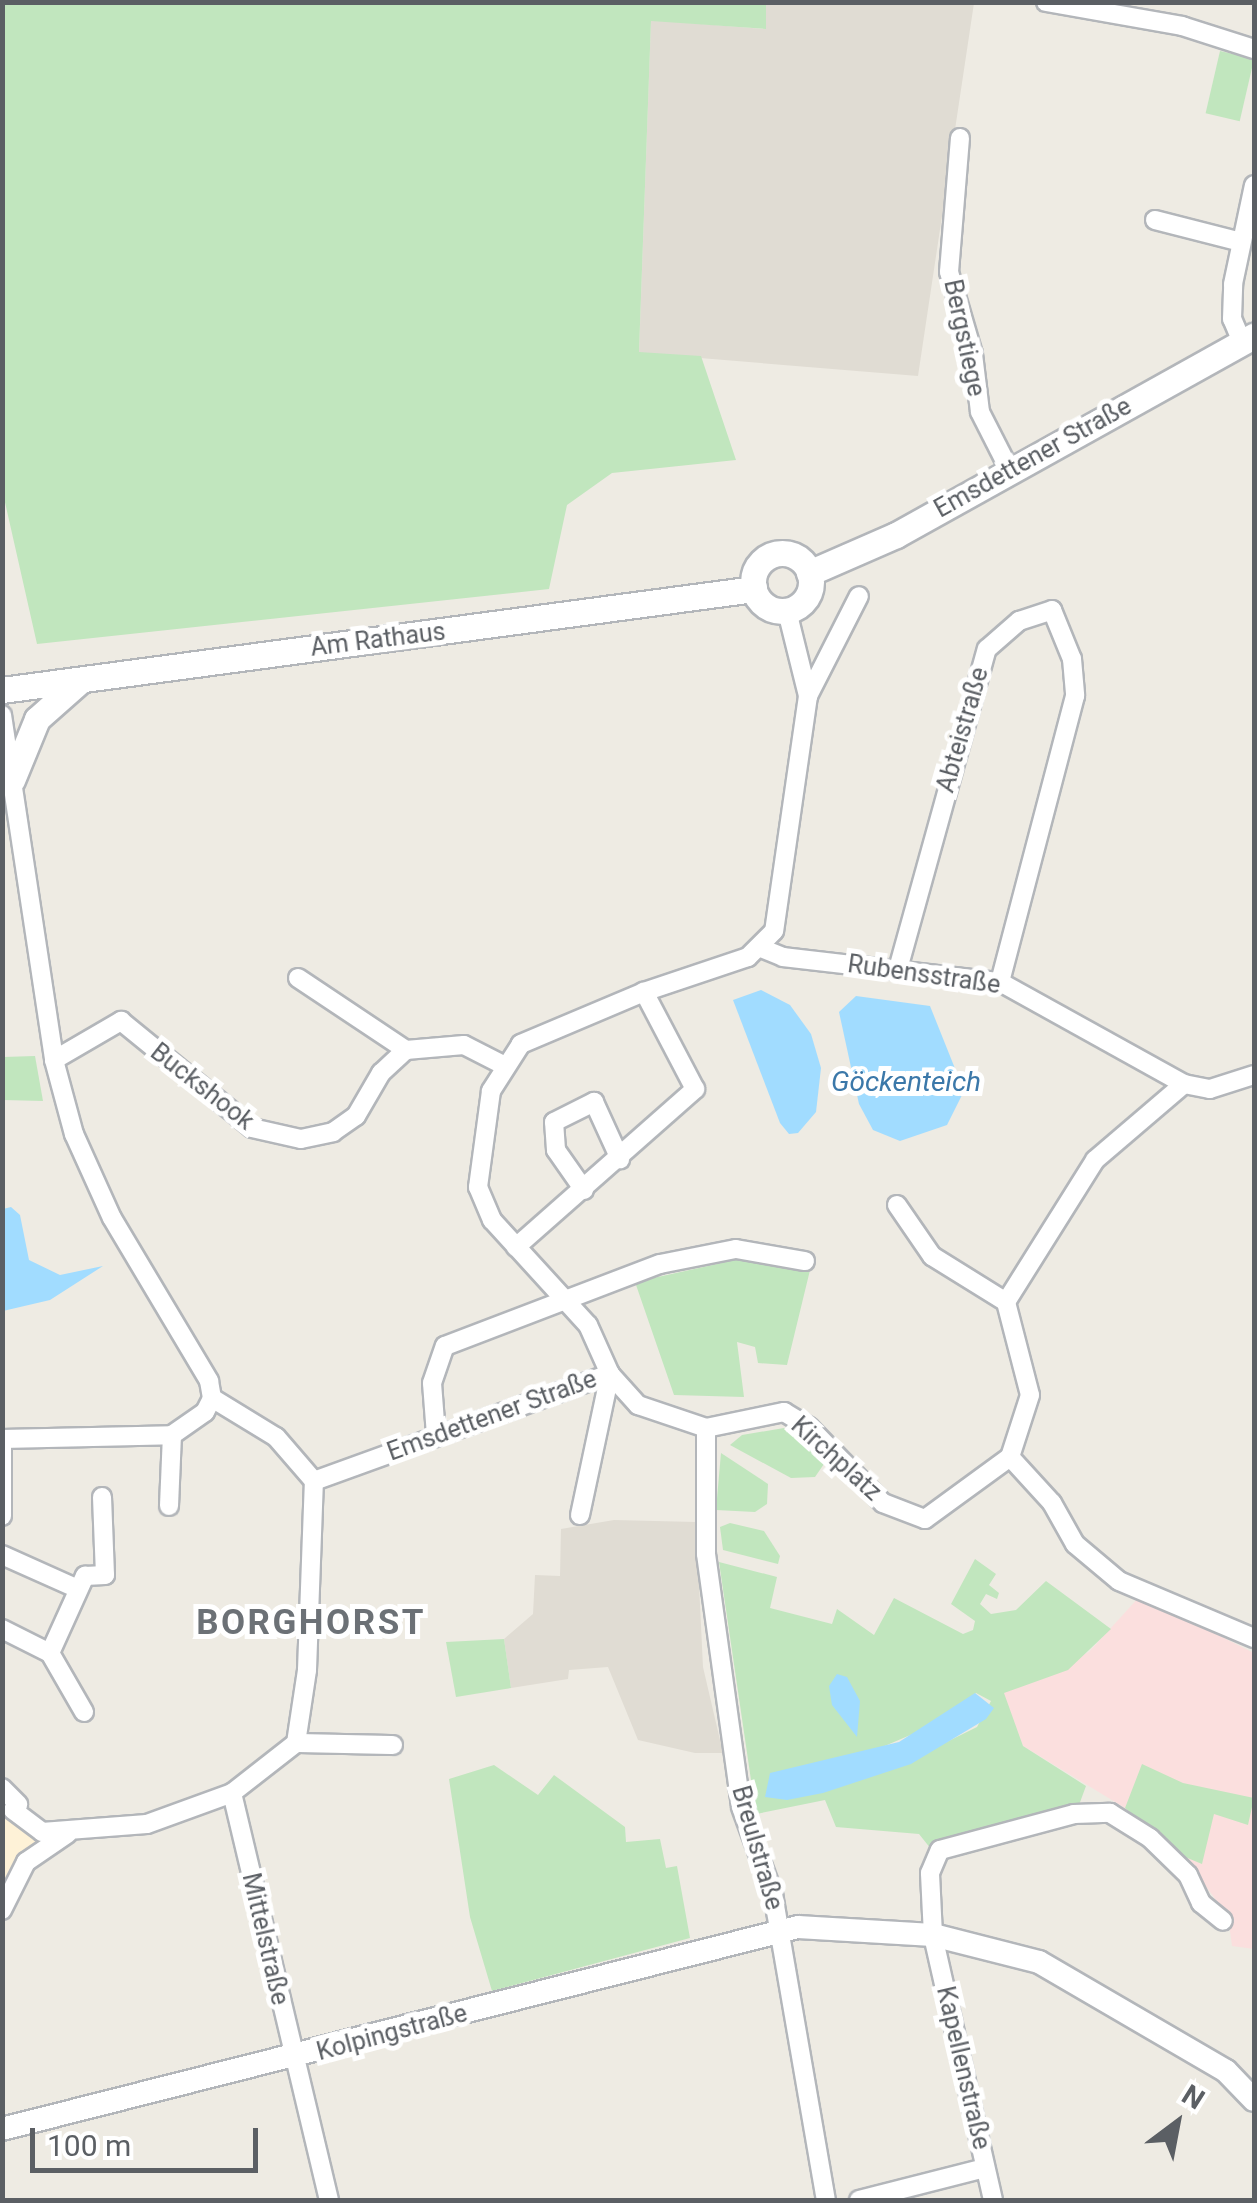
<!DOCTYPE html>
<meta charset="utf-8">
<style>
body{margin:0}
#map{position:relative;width:1257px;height:2203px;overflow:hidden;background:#eeebe3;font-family:Roboto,sans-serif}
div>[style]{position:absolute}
.commercial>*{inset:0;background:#fef2d7}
.education>*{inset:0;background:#e0dcd3}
.medical>*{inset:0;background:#fbdfde}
.green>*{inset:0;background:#c1e6be;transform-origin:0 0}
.water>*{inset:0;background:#a1dcff}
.roads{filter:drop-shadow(2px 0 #b3b6ba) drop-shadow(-2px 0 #b3b6ba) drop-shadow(0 2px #b3b6ba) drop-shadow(0 -2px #b3b6ba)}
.minor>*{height:18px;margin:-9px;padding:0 9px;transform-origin:9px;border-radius:9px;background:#fff}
.tertiary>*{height:22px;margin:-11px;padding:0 11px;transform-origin:11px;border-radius:11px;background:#fff}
.secondary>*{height:25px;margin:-12.5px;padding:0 12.5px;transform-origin:12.5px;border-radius:12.5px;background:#fff}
.secondary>.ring{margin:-12.5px;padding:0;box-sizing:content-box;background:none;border:25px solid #fff;border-radius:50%}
span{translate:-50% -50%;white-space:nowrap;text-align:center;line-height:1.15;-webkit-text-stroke:10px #fff;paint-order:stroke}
.street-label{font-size:25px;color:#5b5f64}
.water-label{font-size:28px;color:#3b78a9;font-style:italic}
.district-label{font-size:35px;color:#6c7176;font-weight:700;letter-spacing:2.5px}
.frame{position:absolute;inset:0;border:5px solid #5b5f64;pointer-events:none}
.north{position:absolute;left:1127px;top:2073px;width:100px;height:100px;-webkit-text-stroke:8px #fff;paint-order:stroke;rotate:32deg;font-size:28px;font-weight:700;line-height:40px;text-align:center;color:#5b5f64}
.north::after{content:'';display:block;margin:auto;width:35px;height:45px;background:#5b5f64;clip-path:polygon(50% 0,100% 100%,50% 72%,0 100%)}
.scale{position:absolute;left:30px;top:2128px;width:228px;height:45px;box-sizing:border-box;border:5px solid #5b5f64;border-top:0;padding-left:12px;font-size:30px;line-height:35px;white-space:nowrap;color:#5b5f64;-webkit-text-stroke:8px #fff;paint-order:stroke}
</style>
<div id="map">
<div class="commercial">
<i style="clip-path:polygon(13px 1810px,67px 1834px,37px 1851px,3px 1910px,3px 1818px)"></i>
</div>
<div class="education">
<i style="clip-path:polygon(766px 3px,974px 3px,918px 376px,639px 353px,651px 20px,765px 29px)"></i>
<i style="clip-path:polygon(614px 1520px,696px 1522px,703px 1667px,723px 1753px,695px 1753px,638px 1740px,608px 1667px,569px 1670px,568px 1679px,511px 1688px,504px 1639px,533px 1614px,535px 1575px,560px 1576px,561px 1529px)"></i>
</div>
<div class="medical">
<i style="clip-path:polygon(1140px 1596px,1254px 1653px,1254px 1949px,1232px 1946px,1228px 1916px,1184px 1857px,1125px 1808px,1023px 1746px,1003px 1693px,1089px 1652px)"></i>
</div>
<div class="green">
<i style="clip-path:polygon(2px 3px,766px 3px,766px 29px,651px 21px,639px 352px,701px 356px,736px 460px,612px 473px,567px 505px,549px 589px,37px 644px,2px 489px)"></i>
<i style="left:1220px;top:51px;width:35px;height:64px;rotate:13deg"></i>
<i style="clip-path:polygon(35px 1056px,43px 1101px,3px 1100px,3px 1057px)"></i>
<i style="clip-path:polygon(741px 1252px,811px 1266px,787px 1365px,758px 1363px,755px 1347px,737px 1342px,744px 1397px,674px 1395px,635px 1282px,740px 1259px)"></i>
<i style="clip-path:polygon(784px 1428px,826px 1461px,815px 1477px,791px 1478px,730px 1445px,742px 1435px)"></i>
<i style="clip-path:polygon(721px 1453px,768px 1484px,767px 1504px,755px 1512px,716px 1510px)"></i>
<i style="clip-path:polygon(730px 1523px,764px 1531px,780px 1556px,778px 1564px,723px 1550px,720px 1527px)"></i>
<i style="clip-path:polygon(evenodd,975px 1559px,996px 1574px,989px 1585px,999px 1593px,997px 1599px,986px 1594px,980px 1604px,991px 1614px,1016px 1610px,1046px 1581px,1111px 1629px,1068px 1670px,1004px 1693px,1023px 1746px,1086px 1786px,1079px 1805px,965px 1833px,931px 1849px,919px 1834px,836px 1827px,825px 1800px,756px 1814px,719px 1562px,777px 1577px,770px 1608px,832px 1624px,837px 1609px,874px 1635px,894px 1598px,963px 1634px,973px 1630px,975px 1621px,951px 1604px,975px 1559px,976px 1693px,991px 1701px,977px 1727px,894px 1768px,880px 1748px,922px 1730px,976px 1693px)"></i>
<i style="clip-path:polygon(504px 1639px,511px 1688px,456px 1697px,446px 1642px)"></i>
<i style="clip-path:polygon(1142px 1764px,1183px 1783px,1254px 1798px,1248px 1825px,1214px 1814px,1202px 1864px,1185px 1857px,1125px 1808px)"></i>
<i style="clip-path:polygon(494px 1765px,538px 1795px,554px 1775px,625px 1827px,626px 1842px,660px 1839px,666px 1868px,677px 1866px,690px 1938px,492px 1991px,470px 1917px,449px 1779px)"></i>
</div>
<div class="water">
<i style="clip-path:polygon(761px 990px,790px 1005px,811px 1034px,821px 1068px,816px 1112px,798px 1133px,789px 1134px,780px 1123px,733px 1000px)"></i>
<i style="clip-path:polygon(856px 996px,930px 1006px,964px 1091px,947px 1125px,900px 1141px,873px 1130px,859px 1104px,839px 1012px)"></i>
<i style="clip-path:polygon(11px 1207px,20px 1215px,29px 1260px,60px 1275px,103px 1266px,50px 1300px,3px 1311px,3px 1209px)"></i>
<i style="clip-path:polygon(837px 1674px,847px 1677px,860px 1701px,857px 1737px,832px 1705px,829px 1686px)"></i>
<i style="clip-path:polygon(975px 1693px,994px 1708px,986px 1719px,911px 1764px,823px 1793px,787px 1800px,765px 1797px,770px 1773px,899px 1742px)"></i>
</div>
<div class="roads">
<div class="minor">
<i style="left:1046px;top:2px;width:138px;rotate:10deg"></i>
<i style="left:1182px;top:26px;width:76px;rotate:17.7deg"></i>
<i style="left:960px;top:138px;width:134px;rotate:94.7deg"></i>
<i style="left:949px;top:272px;width:85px;rotate:73.7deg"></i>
<i style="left:973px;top:354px;width:58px;rotate:83.1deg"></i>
<i style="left:980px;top:412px;width:66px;rotate:63deg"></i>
<i style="left:1155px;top:220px;width:89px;rotate:14.3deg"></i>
<i style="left:1242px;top:342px;width:25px;rotate:-113deg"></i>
<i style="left:1232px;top:319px;width:35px;rotate:-88deg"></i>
<i style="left:1233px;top:284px;width:101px;rotate:-78deg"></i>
<i style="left:787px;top:611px;width:88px;rotate:76.1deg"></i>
<i style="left:808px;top:696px;width:237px;rotate:98.2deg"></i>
<i style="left:774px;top:931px;width:37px;rotate:135deg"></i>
<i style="left:748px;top:957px;width:110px;rotate:161.4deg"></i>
<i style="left:644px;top:992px;width:134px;rotate:157.1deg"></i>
<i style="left:521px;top:1044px;width:56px;rotate:122.6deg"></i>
<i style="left:491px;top:1091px;width:97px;rotate:97.7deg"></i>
<i style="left:478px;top:1187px;width:36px;rotate:67deg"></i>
<i style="left:492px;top:1220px;width:142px;rotate:47.6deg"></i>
<i style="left:588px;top:1325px;width:54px;rotate:65.8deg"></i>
<i style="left:610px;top:1374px;width:42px;rotate:47.9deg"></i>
<i style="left:638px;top:1405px;width:72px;rotate:18.7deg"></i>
<i style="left:706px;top:1428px;width:80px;rotate:-11.6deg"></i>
<i style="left:784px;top:1412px;width:29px;rotate:31deg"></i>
<i style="left:809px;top:1427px;width:106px;rotate:45.8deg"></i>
<i style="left:883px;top:1503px;width:45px;rotate:20.9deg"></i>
<i style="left:925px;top:1519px;width:105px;rotate:-36.1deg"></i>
<i style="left:808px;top:696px;width:112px;rotate:-63deg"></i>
<i style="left:2px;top:715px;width:349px;rotate:81.4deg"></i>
<i style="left:54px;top:1060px;width:77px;rotate:74.9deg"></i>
<i style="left:74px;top:1134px;width:92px;rotate:65.7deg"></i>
<i style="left:112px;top:1218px;width:190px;rotate:59.2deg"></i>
<i style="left:209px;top:1381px;width:17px;rotate:80deg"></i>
<i style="left:212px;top:1398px;width:75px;rotate:31.4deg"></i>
<i style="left:276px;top:1437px;width:58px;rotate:49.2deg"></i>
<i style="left:761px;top:948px;width:24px;rotate:22deg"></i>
<i style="left:783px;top:957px;width:218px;rotate:6.6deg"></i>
<i style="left:1000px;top:982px;width:210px;rotate:29deg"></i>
<i style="left:1184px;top:1084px;width:26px;rotate:11deg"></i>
<i style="left:1210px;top:1089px;width:46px;rotate:-17.7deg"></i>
<i style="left:898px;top:969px;width:332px;rotate:-74.5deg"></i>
<i style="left:987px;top:649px;width:43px;rotate:-41.2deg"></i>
<i style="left:1019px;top:621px;width:35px;rotate:-18deg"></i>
<i style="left:1052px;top:610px;width:53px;rotate:67.8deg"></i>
<i style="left:1072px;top:659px;width:37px;rotate:85deg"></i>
<i style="left:1075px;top:696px;width:296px;rotate:104.7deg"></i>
<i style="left:298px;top:978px;width:130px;rotate:33.7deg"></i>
<i style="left:54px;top:1060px;width:78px;rotate:-30.2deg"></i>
<i style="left:121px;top:1021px;width:169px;rotate:39.2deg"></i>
<i style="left:252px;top:1128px;width:50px;rotate:12.7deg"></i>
<i style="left:301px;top:1139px;width:33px;rotate:-12deg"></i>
<i style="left:333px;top:1132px;width:28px;rotate:-35deg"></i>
<i style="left:356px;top:1116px;width:50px;rotate:-59.8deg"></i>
<i style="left:381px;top:1073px;width:34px;rotate:-43deg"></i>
<i style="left:406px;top:1050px;width:58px;rotate:-4.9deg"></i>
<i style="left:464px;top:1045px;width:44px;rotate:27.1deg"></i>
<i style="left:584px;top:1190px;width:49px;rotate:-125deg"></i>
<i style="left:556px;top:1150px;width:28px;rotate:-94deg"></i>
<i style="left:554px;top:1122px;width:45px;rotate:-26.6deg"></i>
<i style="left:594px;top:1102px;width:63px;rotate:65.5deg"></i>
<i style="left:897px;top:1205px;width:62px;rotate:55.5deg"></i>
<i style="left:932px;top:1256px;width:87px;rotate:31.9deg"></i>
<i style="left:516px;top:1247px;width:239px;rotate:-41.4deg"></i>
<i style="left:695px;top:1089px;width:110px;rotate:-117.7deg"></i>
<i style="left:706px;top:1428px;width:126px;rotate:90deg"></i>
<i style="left:706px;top:1554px;width:255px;rotate:82.1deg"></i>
<i style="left:741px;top:1807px;width:93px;rotate:69.8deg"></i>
<i style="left:773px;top:1894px;width:311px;rotate:80.2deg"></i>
<i style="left:436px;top:1435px;width:52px;rotate:-94.4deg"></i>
<i style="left:432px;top:1383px;width:39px;rotate:-71deg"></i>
<i style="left:445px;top:1346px;width:230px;rotate:-20.9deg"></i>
<i style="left:660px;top:1264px;width:77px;rotate:-11.2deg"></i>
<i style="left:736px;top:1249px;width:70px;rotate:9.9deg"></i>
<i style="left:2px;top:1439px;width:170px;rotate:-1.3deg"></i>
<i style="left:172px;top:1435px;width:40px;rotate:-34.9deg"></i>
<i style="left:205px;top:1412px;width:16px;rotate:-63deg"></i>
<i style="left:2px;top:1448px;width:68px;rotate:90deg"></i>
<i style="left:1010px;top:1457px;width:65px;rotate:-72.1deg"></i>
<i style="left:1030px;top:1395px;width:96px;rotate:-104.5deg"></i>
<i style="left:1006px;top:1302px;width:168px;rotate:-57.9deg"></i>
<i style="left:1095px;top:1160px;width:117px;rotate:-40.5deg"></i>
<i style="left:1010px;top:1457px;width:62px;rotate:47.6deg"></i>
<i style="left:1052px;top:1503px;width:47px;rotate:60.7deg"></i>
<i style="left:1075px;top:1544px;width:57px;rotate:40.1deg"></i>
<i style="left:1119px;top:1581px;width:147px;rotate:22.9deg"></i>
<i style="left:314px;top:1481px;width:315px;rotate:-19.9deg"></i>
<i style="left:169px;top:1506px;width:71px;rotate:-87.6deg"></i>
<i style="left:580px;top:1515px;width:144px;rotate:-78deg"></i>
<i style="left:2px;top:1555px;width:83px;rotate:24.1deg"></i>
<i style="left:2px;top:1629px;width:54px;rotate:26.6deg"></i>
<i style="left:50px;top:1653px;width:68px;rotate:60deg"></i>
<i style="left:50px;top:1653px;width:85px;rotate:-65.6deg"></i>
<i style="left:85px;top:1576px;width:20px;rotate:-3deg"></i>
<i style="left:105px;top:1575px;width:78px;rotate:-92.2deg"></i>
<i style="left:296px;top:1743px;width:97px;rotate:1.2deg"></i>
<i style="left:2px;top:1788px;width:23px;rotate:45deg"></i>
<i style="left:232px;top:1793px;width:418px;rotate:76.6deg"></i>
<i style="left:13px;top:1810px;width:36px;rotate:37deg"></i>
<i style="left:42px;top:1832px;width:105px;rotate:-4.4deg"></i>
<i style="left:147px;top:1824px;width:90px;rotate:-20deg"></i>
<i style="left:232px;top:1793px;width:81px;rotate:-38deg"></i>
<i style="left:296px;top:1743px;width:74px;rotate:-81.4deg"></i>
<i style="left:307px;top:1670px;width:189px;rotate:-87.9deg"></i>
<i style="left:2px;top:1910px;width:54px;rotate:-63.4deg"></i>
<i style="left:26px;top:1862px;width:50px;rotate:-34.3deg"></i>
<i style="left:859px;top:2200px;width:130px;rotate:-14.3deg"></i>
<i style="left:993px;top:2200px;width:272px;rotate:-102.8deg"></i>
<i style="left:933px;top:1935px;width:62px;rotate:-92.8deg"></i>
<i style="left:930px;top:1873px;width:25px;rotate:-67deg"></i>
<i style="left:940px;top:1850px;width:139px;rotate:-15deg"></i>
<i style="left:1074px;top:1814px;width:36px;rotate:-2deg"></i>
<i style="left:1110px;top:1813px;width:47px;rotate:32deg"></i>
<i style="left:1150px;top:1838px;width:53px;rotate:44.2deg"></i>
<i style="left:1188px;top:1875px;width:31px;rotate:65deg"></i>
<i style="left:1201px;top:1903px;width:28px;rotate:39deg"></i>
</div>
<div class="tertiary">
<i style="left:2px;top:2129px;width:821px;rotate:-14.24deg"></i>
<i style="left:798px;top:1927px;width:135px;rotate:3.4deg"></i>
<i style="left:933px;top:1935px;width:109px;rotate:14.3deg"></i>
<i style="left:1039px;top:1962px;width:216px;rotate:30.2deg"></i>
<i style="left:1226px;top:2071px;width:40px;rotate:46deg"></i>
</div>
<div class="secondary">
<i class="ring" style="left:753px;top:553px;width:33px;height:33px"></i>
<i style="left:809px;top:573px;width:95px;rotate:-23.6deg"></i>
<i style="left:896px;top:535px;width:410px;rotate:-29.1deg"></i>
<i style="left:2px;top:690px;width:759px;rotate:-7.65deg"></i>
<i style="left:12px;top:780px;width:66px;rotate:-67.7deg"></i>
<i style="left:37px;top:719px;width:57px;rotate:-41.5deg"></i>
</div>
</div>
<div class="street-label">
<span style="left:964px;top:338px;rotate:78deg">Bergstiege</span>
<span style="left:1033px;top:458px;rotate:-29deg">Emsdettener Straße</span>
<span style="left:378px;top:640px;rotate:-7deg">Am Rathaus</span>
<span style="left:963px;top:730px;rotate:-74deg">Abteistraße</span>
<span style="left:924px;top:975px;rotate:8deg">Rubensstraße</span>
<span style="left:202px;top:1087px;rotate:38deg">Buckshook</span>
<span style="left:492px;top:1416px;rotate:-20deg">Emsdettener Straße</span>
<span style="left:836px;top:1459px;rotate:42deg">Kirchplatz</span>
<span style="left:757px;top:1848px;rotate:74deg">Breulstraße</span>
<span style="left:265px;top:1939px;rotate:77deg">Mittelstraße</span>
<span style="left:392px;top:2033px;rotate:-15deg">Kolpingstraße</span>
<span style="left:963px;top:2068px;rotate:77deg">Kapellenstraße</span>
</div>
<div class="water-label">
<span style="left:906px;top:1082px">Göckenteich</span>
</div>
<div class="district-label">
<span style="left:311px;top:1623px">BORGHORST</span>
</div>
<div class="frame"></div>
<div class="north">N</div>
<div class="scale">100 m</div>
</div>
